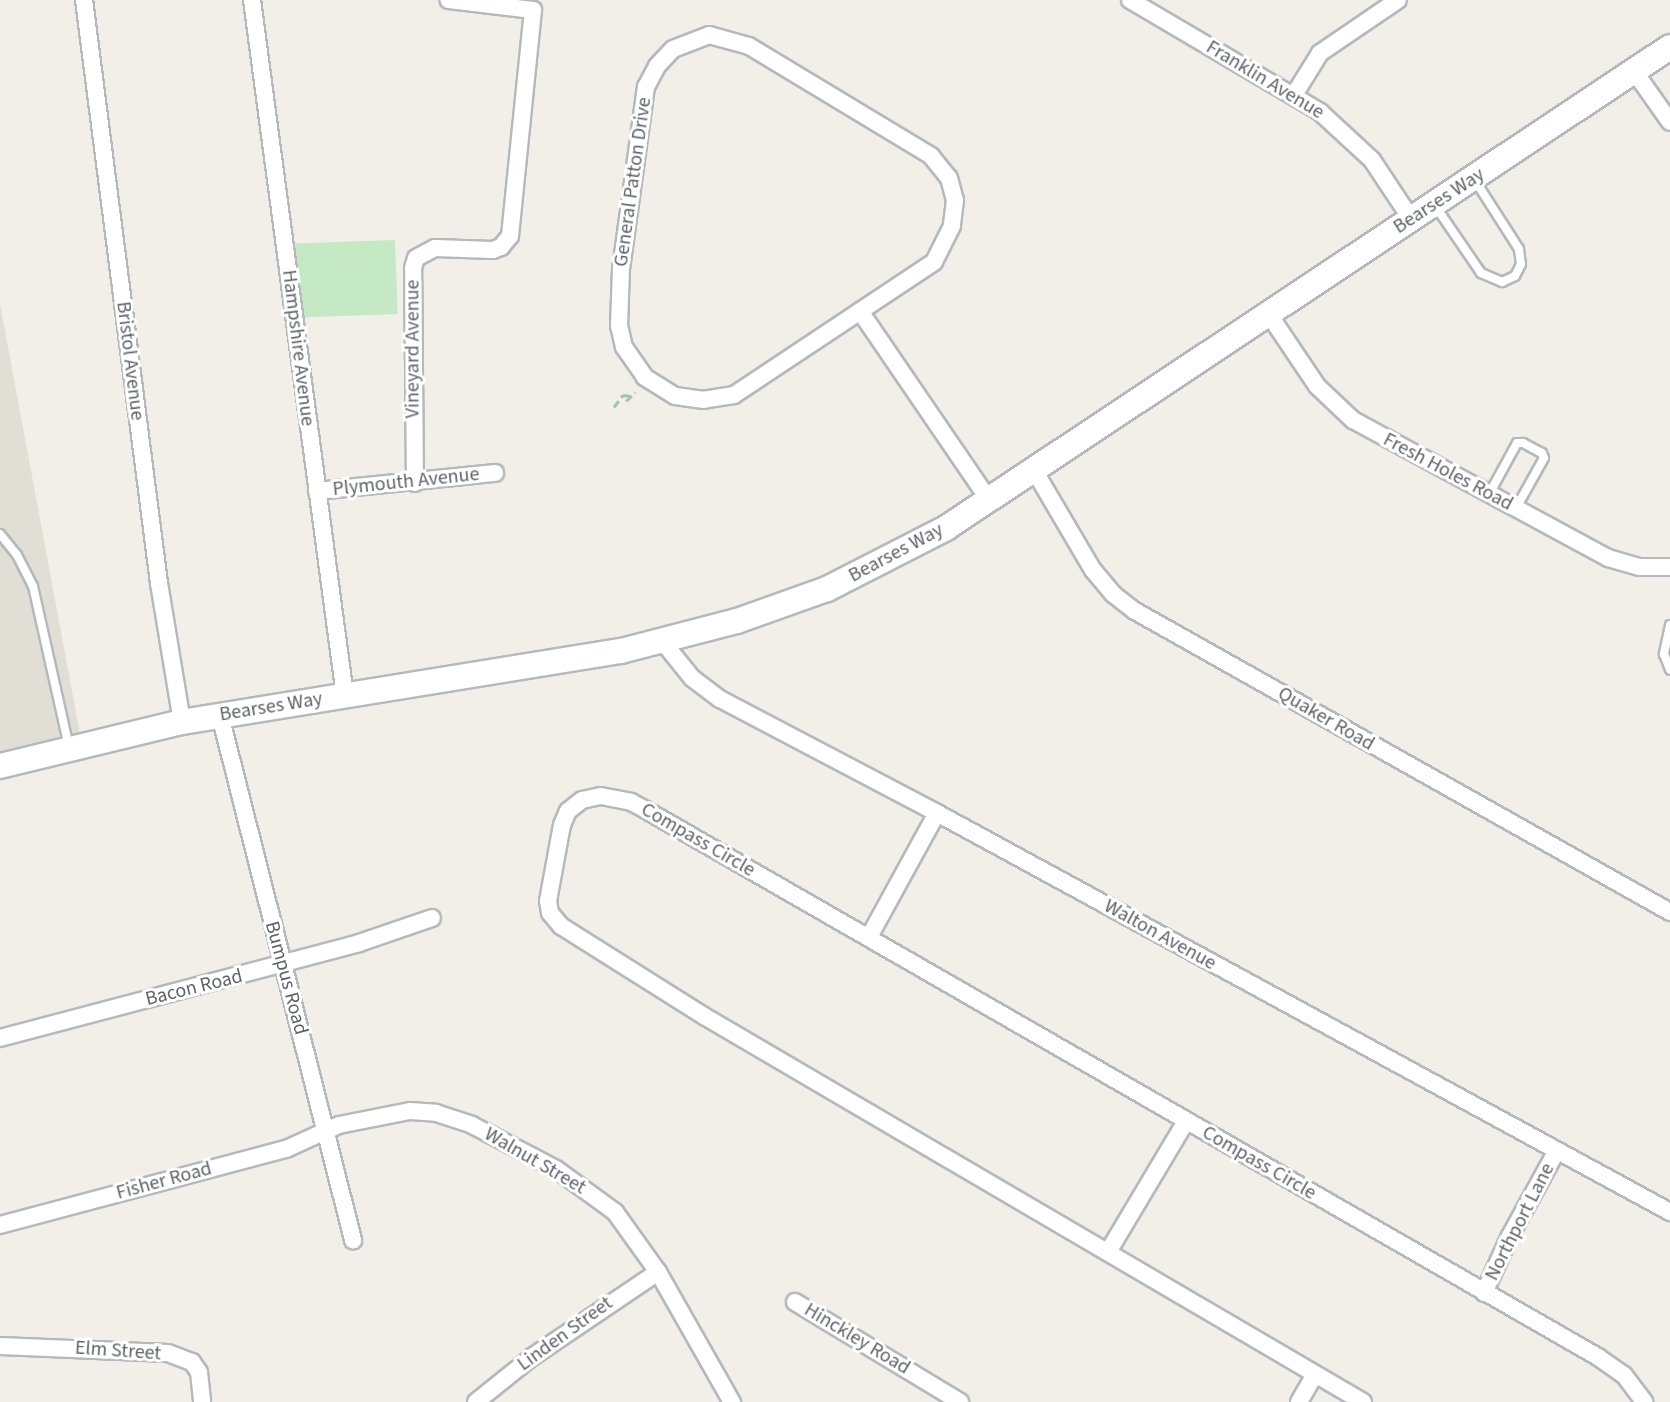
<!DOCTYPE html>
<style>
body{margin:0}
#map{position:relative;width:1670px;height:1402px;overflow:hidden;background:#f1efe8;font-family:"Source Sans 3",sans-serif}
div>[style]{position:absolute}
.education>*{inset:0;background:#e1ded6}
.green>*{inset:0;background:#c5e8c5;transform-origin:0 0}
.path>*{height:3px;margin-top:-1.5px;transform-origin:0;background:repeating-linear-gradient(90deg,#9cc7a9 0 8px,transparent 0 12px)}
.roads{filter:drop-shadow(2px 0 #b5b8bc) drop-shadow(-2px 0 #b5b8bc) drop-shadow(0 2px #b5b8bc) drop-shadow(0 -2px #b5b8bc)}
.service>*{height:8px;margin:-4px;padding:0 4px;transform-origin:4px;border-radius:4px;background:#fff}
.minor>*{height:16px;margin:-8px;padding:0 8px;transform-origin:8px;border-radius:8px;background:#fff}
.secondary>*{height:24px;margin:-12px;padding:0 12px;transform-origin:12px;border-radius:12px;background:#fff}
span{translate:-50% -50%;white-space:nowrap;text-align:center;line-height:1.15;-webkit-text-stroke:6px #fff;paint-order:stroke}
.street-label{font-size:20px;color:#5f6368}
</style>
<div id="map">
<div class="education">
<i style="clip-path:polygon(0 304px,80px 734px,0 756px)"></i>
</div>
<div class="green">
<i style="left:395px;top:240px;width:74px;height:100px;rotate:88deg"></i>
</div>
<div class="path">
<i style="left:626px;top:401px;width:13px;rotate:-42deg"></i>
<i style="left:614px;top:407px;width:15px;rotate:-53deg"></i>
<i style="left:623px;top:395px;width:8px;rotate:7deg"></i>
</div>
<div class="roads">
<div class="service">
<i style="left:1436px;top:207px;width:80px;rotate:55.7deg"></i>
<i style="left:1481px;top:273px;width:23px;rotate:23deg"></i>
<i style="left:1502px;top:282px;width:14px;rotate:-25deg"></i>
<i style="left:1515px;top:276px;width:13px;rotate:-63deg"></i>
<i style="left:1521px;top:264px;width:15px;rotate:-98deg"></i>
<i style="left:1519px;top:249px;width:83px;rotate:-122.7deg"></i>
<i style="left:1488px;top:496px;width:60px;rotate:-61.3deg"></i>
<i style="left:1517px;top:443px;width:6px"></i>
<i style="left:1523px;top:443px;width:21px;rotate:28deg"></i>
<i style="left:1542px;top:453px;width:5px;rotate:68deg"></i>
<i style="left:1544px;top:458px;width:57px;rotate:119.2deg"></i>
<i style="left:0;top:534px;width:27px;rotate:51deg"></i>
<i style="left:17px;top:555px;width:35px;rotate:63deg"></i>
<i style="left:33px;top:586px;width:165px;rotate:77.4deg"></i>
<i style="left:1670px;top:625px;width:30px;rotate:102deg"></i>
<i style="left:1664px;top:654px;width:17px;rotate:69deg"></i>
</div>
<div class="minor">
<i style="left:84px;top:0;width:588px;rotate:82.67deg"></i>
<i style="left:159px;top:583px;width:141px;rotate:80.6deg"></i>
<i style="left:252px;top:0;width:702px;rotate:82.39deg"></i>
<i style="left:1130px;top:0;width:221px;rotate:30.5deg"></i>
<i style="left:1320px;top:112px;width:71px;rotate:42.7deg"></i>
<i style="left:1372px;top:160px;width:71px;rotate:56.5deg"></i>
<i style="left:709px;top:35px;width:41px;rotate:15.4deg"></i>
<i style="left:749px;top:46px;width:213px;rotate:31.1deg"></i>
<i style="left:931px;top:156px;width:28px;rotate:51deg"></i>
<i style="left:949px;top:178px;width:23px;rotate:75deg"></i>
<i style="left:955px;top:200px;width:26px;rotate:97deg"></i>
<i style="left:952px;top:226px;width:40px;rotate:116.6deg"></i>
<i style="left:934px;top:262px;width:240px;rotate:146.4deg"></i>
<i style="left:734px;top:395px;width:30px;rotate:171deg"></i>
<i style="left:704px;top:400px;width:29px;rotate:-172deg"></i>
<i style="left:675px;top:396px;width:36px;rotate:-148deg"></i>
<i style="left:645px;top:377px;width:37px;rotate:-125deg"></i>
<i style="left:624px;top:347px;width:22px;rotate:-103deg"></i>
<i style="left:619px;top:326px;width:57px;rotate:-88deg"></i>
<i style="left:621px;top:269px;width:184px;rotate:-82.2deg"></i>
<i style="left:646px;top:87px;width:24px;rotate:-62deg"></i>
<i style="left:657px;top:66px;width:23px;rotate:-47deg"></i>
<i style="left:673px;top:49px;width:39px;rotate:-21deg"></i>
<i style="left:1634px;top:71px;width:62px;rotate:54.8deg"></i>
<i style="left:1294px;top:95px;width:49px;rotate:-58.2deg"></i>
<i style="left:1320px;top:53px;width:94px;rotate:-34.2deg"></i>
<i style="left:860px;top:311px;width:229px;rotate:55.7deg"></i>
<i style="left:1268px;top:313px;width:88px;rotate:56.1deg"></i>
<i style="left:1317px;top:386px;width:50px;rotate:43.4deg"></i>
<i style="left:1353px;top:420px;width:290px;rotate:28.4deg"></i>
<i style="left:1608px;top:558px;width:33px;rotate:16deg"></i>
<i style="left:1640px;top:567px;width:30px"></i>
<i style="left:1034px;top:470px;width:116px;rotate:59.5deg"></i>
<i style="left:1093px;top:570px;width:31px;rotate:50deg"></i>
<i style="left:1113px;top:594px;width:28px;rotate:38deg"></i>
<i style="left:1135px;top:611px;width:614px;rotate:29.36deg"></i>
<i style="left:415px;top:483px;width:215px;rotate:-90.5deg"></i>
<i style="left:413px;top:268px;width:10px;rotate:-73deg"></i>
<i style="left:416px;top:258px;width:21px;rotate:-28deg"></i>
<i style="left:435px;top:248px;width:58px;rotate:2deg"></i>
<i style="left:493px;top:250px;width:9px;rotate:-21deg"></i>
<i style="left:501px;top:247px;width:14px;rotate:-51deg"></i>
<i style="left:510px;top:236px;width:227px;rotate:-84.2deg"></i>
<i style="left:533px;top:10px;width:85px;rotate:-173.2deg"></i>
<i style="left:317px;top:491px;width:179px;rotate:-5.8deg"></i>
<i style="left:663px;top:642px;width:46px;rotate:51.1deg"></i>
<i style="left:692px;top:678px;width:35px;rotate:37deg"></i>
<i style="left:720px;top:699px;width:245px;rotate:27.7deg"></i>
<i style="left:937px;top:813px;width:835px;rotate:28.56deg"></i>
<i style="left:220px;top:715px;width:542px;rotate:75.78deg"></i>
<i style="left:869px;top:937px;width:141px;rotate:-61.3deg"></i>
<i style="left:0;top:1038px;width:371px;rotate:-14.8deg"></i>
<i style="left:359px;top:943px;width:77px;rotate:-18.9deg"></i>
<i style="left:0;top:1225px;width:296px;rotate:-14.9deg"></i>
<i style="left:286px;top:1149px;width:58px;rotate:-24.4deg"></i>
<i style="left:339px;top:1125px;width:72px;rotate:-11.2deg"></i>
<i style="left:410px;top:1111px;width:26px;rotate:4deg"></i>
<i style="left:436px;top:1113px;width:38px;rotate:18deg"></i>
<i style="left:472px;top:1125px;width:95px;rotate:27.6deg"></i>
<i style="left:556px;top:1169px;width:73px;rotate:36.1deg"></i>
<i style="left:615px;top:1212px;width:74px;rotate:54.4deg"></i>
<i style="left:658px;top:1272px;width:150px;rotate:60.4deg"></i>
<i style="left:1108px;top:1252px;width:152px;rotate:-59.2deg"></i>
<i style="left:1484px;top:1293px;width:63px;rotate:-65.5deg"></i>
<i style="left:1510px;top:1236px;width:96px;rotate:-61.3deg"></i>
<i style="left:795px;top:1302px;width:193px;rotate:31.2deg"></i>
<i style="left:0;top:1346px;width:168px;rotate:2.4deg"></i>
<i style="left:168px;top:1353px;width:26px;rotate:21deg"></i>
<i style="left:192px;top:1362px;width:12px;rotate:55deg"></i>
<i style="left:199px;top:1372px;width:30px;rotate:84deg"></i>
<i style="left:476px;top:1402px;width:72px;rotate:-38.8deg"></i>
<i style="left:532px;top:1357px;width:152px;rotate:-34deg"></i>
<i style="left:1299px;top:1402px;width:32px;rotate:-60deg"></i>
<i style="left:1363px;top:1402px;width:764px;rotate:-149.64deg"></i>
<i style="left:704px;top:1016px;width:169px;rotate:-147.8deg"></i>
<i style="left:561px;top:926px;width:17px;rotate:-130deg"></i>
<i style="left:550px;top:913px;width:12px;rotate:-99deg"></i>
<i style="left:548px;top:901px;width:77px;rotate:-79.6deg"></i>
<i style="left:562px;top:825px;width:15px;rotate:-67deg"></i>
<i style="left:568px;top:811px;width:18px;rotate:-38deg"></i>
<i style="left:582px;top:800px;width:19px;rotate:-12deg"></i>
<i style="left:601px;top:796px;width:31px;rotate:11deg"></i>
<i style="left:631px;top:802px;width:17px;rotate:28deg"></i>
<i style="left:646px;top:810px;width:1098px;rotate:29.88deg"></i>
<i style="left:1598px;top:1357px;width:32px;rotate:35deg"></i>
<i style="left:1624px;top:1375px;width:34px;rotate:53deg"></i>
</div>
<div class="secondary">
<i style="left:0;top:766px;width:187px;rotate:-13.6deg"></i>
<i style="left:182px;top:722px;width:445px;rotate:-9.2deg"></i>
<i style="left:621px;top:651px;width:120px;rotate:-14.5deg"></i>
<i style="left:737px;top:621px;width:96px;rotate:-19.6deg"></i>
<i style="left:827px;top:589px;width:134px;rotate:-27.1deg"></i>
<i style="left:946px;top:528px;width:869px;rotate:-33.6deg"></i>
</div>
</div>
<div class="street-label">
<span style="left:1265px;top:80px;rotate:31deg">Franklin Avenue</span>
<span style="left:633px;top:182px;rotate:-82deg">General Patton Drive</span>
<span style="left:1439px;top:201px;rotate:-33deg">Bearses Way</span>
<span style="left:298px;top:348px;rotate:83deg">Hampshire Avenue</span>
<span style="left:413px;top:349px;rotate:-90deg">Vineyard Avenue</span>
<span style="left:130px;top:361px;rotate:83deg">Bristol Avenue</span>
<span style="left:1448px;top:472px;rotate:28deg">Fresh Holes Road</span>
<span style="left:406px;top:482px;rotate:-6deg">Plymouth Avenue</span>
<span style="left:896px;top:553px;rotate:-28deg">Bearses Way</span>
<span style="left:271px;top:707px;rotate:-9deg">Bearses Way</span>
<span style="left:1326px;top:719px;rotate:30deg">Quaker Road</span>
<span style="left:698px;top:840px;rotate:30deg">Compass Circle</span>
<span style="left:1160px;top:935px;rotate:29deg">Walton Avenue</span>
<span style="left:286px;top:978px;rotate:75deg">Bumpus Road</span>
<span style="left:194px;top:988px;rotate:-14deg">Bacon Road</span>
<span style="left:535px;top:1161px;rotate:30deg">Walnut Street</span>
<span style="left:1259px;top:1163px;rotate:30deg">Compass Circle</span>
<span style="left:164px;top:1181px;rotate:-15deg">Fisher Road</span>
<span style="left:1520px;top:1222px;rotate:-63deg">Northport Lane</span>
<span style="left:565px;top:1334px;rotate:-36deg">Linden Street</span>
<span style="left:857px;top:1339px;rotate:31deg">Hinckley Road</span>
<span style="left:118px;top:1351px;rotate:4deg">Elm Street</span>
</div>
</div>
